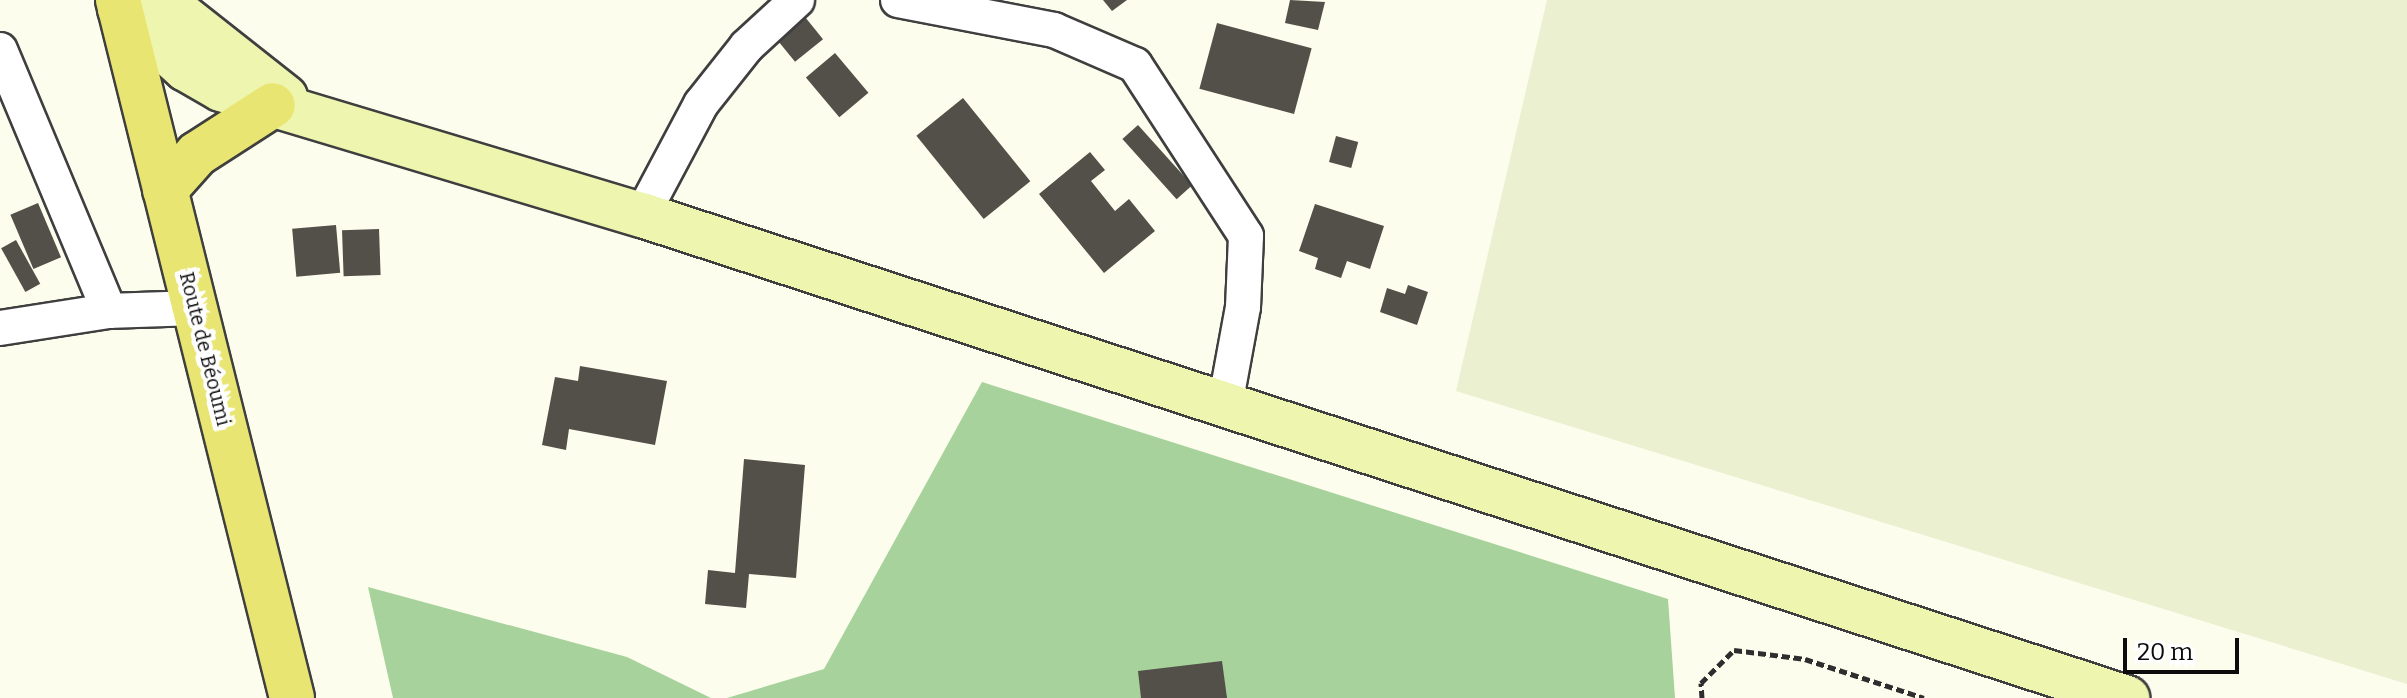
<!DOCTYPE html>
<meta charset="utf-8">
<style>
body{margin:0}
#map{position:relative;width:2407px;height:698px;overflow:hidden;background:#fcfded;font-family:Bitter,serif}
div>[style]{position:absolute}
.farmland>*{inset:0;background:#ebf0d0}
.forest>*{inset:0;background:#a8d29c}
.building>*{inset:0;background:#534f49;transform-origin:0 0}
.path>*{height:5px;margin-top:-2.5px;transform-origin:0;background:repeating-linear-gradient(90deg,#2e2e2e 0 8px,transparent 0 12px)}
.roads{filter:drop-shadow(2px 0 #3f3f3f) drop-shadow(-2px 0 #3f3f3f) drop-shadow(0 2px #3f3f3f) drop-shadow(0 -2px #3f3f3f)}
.street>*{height:34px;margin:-17px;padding:0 17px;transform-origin:17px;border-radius:17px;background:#fff}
.secondary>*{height:44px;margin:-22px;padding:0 22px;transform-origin:22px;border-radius:22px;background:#eef5af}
.primary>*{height:44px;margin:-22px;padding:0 22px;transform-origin:22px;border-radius:22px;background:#e8e572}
span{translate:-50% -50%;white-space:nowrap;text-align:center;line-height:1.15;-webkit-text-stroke:8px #fff;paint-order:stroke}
.street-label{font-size:20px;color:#0c0c0c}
.scale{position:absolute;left:2123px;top:638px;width:116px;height:36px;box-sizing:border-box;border:4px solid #0c0c0c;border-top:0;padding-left:10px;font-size:24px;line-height:28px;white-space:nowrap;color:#0c0c0c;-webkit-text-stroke:6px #fff;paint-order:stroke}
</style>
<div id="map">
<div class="farmland">
<i style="clip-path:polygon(1547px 0,2407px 0,2407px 684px,1456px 391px)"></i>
</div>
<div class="forest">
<i style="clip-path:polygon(982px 382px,1668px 599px,1675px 698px,727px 698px,824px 669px)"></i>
<i style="clip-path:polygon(368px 587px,627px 657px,711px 698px,393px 698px)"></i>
</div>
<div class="building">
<i style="clip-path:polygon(1103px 0,1127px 0,1112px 11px)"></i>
<i style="clip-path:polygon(1290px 0,1325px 2px,1318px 30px,1285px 23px)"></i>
<i style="left:801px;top:12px;width:35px;height:36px;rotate:51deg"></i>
<i style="left:1217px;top:23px;width:98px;height:68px;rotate:15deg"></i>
<i style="left:835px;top:53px;width:52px;height:38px;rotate:50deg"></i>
<i style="left:963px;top:98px;width:107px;height:60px;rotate:51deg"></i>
<i style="left:1138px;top:125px;width:81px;height:21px;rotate:48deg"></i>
<i style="left:1336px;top:136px;width:23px;height:27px;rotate:15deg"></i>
<i style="clip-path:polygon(1090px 152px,1105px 170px,1091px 181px,1115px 211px,1129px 199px,1155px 231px,1104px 273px,1039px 194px)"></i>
<i style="left:38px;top:203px;width:59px;height:30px;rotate:67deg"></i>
<i style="clip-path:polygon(1315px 204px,1384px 226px,1370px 269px,1347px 261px,1341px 278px,1315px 269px,1318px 258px,1299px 251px)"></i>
<i style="left:336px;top:225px;width:48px;height:44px;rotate:85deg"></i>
<i style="left:379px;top:229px;width:46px;height:37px;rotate:88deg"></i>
<i style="left:16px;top:240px;width:50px;height:17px;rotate:61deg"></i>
<i style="clip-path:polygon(1408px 285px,1428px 292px,1417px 325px,1380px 312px,1387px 288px,1405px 294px)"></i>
<i style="clip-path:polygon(580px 366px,667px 381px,655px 445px,569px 429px,566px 450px,542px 445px,555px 377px,578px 381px)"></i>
<i style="clip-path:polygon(744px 459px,805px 465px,796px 578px,749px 574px,746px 608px,705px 604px,708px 570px,735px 573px)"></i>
<i style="clip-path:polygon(1222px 661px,1227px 698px,1141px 698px,1138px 671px)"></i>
</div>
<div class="path">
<i style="left:1702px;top:698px;width:15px;rotate:-94deg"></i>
<i style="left:1701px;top:683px;width:47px;rotate:-45deg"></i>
<i style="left:1734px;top:650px;width:72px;rotate:7.2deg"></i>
<i style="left:1805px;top:659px;width:125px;rotate:18.1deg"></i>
</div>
<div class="roads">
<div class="street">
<i style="left:898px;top:0;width:159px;rotate:10.9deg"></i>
<i style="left:1054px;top:30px;width:88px;rotate:23.4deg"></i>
<i style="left:1135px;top:65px;width:204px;rotate:57deg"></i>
<i style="left:1246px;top:236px;width:71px;rotate:92.4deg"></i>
<i style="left:1243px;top:307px;width:100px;rotate:100.4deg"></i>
<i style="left:0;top:50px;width:283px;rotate:67.3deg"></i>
<i style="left:642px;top:215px;width:126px;rotate:-62deg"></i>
<i style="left:701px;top:104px;width:74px;rotate:-51.6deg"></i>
<i style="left:747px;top:46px;width:68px;rotate:-42.6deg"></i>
<i style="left:0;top:328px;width:110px;rotate:-8.9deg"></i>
<i style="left:109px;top:311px;width:86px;rotate:-2deg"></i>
</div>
<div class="secondary">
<i style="left:162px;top:0;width:157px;rotate:38.3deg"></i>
<i style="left:120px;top:9px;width:89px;rotate:42.3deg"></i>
<i style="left:186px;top:69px;width:40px;rotate:29.7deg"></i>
<i style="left:221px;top:89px;width:439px;rotate:16.7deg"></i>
<i style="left:642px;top:215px;width:1562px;rotate:18.02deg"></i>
</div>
<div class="primary">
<i style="left:118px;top:0;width:719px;rotate:76deg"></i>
<i style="left:165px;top:190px;width:48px;rotate:-48.4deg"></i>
<i style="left:197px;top:154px;width:90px;rotate:-32.8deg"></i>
</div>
</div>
<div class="street-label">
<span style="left:205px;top:349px;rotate:76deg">Route de Béoumi</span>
</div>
<div class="scale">20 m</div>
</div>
